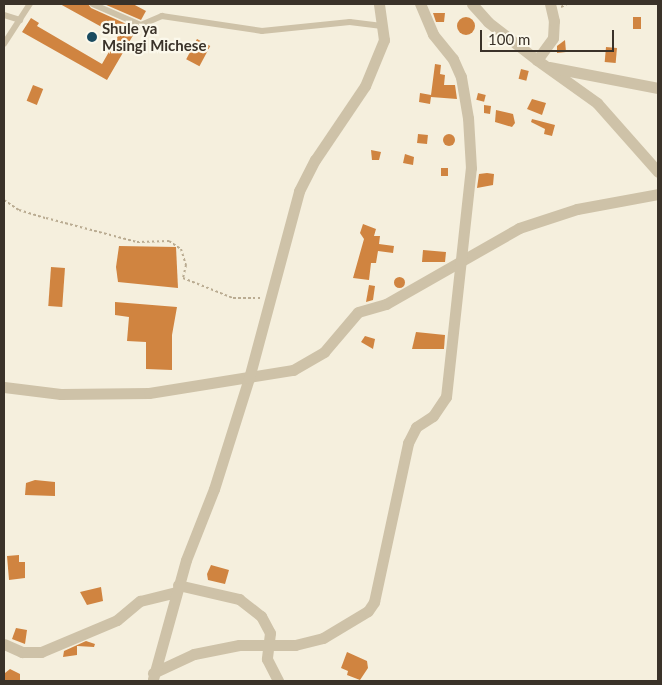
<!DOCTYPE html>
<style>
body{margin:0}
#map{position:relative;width:662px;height:685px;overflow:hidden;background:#f5efdd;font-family:Lato,sans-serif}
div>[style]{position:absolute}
.building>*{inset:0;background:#d08440;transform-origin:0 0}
.round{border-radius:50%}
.path>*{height:2px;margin-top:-1px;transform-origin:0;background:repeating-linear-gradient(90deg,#baac92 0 2.5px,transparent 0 5px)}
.lane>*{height:5.5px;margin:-2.75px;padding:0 2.75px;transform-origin:2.75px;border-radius:2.75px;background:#cec2a8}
.street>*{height:11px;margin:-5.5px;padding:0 5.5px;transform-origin:5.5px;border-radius:5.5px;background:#cec2a8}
.dots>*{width:14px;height:14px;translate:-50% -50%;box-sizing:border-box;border:2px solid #fbf8eb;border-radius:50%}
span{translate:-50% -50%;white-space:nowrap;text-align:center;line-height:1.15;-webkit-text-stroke:4.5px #fbf8eb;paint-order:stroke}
.poi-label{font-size:15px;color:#3a3229;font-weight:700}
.left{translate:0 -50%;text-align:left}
.frame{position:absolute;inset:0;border:5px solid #3a3229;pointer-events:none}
.scale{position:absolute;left:480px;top:30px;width:134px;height:22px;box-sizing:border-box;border:2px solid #3a3229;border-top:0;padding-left:6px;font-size:15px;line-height:18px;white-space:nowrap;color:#3a3229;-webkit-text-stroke:4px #fbf8eb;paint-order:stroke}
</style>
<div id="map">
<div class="building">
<i style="clip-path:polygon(60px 4px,88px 4px,91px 8px,133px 27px,131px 30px,135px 32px,107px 80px,22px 32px,31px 18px,39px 23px,37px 26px,102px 64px,118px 36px)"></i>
<i style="clip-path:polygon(104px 4px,133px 4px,146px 11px,141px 20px)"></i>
<i style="clip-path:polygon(433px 13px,445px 13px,444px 22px,436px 22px)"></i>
<i style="left:633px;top:17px;width:8px;height:12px"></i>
<i class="round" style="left:457px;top:17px;width:18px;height:18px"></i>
<i style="left:197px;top:39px;width:15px;height:23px;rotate:28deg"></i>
<i style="clip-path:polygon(565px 40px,566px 52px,557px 53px,557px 46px)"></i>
<i style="left:606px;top:47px;width:11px;height:15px;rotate:5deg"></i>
<i style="clip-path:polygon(435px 64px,441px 65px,440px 74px,445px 75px,444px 85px,455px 85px,457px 99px,431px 97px,430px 104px,419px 102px,420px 93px,431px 95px)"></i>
<i style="left:521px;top:69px;width:8px;height:10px;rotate:14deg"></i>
<i style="left:33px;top:85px;width:11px;height:17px;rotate:22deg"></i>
<i style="left:478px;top:93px;width:8px;height:7px;rotate:14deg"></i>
<i style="clip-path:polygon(532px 99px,546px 103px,542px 115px,527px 109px)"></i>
<i style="clip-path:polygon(484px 105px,491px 106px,490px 114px,484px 113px)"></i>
<i style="clip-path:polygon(496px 110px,513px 114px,515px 123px,512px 127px,495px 122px)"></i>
<i style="clip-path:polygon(532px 119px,555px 125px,552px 136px,544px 134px,545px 129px,531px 122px)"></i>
<i class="round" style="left:443px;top:134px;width:12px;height:12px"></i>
<i style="left:418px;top:134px;width:10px;height:9px;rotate:6deg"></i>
<i style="clip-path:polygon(371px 150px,381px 152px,379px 160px,372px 160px)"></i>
<i style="clip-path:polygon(405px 154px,414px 157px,413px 165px,403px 163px)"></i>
<i style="left:441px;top:168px;width:7px;height:8px"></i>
<i style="clip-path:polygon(487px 173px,494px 174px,493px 185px,477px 188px,479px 174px)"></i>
<i style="clip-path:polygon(363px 224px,376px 229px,374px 236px,380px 236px,379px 244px,394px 246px,393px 253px,378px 251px,376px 263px,371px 263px,369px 280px,353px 278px,364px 239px,360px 233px)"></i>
<i style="clip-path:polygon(119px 246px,176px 247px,178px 288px,118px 282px,116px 267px)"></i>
<i style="clip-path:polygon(423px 250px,446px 252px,445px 262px,422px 262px)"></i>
<i style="left:51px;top:267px;width:14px;height:39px;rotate:4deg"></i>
<i class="round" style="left:393.5px;top:276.5px;width:11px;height:11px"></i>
<i style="clip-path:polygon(369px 285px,375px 286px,373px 300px,366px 302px)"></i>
<i style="clip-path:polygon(115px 302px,177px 307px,172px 335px,172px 370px,146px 369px,146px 342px,127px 341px,129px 317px,115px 315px)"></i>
<i style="clip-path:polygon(416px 332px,445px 335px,444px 349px,412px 349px)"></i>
<i style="clip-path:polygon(365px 336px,375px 339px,373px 349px,361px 342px)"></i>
<i style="clip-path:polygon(35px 480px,55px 482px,55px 496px,25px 495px,26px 483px)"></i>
<i style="clip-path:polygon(19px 555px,19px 562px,25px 562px,25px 578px,9px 580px,7px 556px)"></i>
<i style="clip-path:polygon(211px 565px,229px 570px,225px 584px,208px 580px,207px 574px)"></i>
<i style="clip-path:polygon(101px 587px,103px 601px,87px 605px,80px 592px)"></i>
<i style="clip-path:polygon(16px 628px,27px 630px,25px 644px,12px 639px)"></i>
<i style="clip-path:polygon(86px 641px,95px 644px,94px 647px,77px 646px,77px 655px,63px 657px,64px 651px)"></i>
<i style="clip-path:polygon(347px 652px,367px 661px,368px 668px,360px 680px,347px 675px,348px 671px,341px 668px)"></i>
<i style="clip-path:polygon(10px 669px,20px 674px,20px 681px,5px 681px,5px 673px)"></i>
</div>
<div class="path">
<i style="left:561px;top:7px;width:7px;rotate:-27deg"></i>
<i style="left:4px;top:200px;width:18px;rotate:34deg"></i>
<i style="left:19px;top:210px;width:28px;rotate:17deg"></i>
<i style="left:46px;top:218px;width:94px;rotate:14.8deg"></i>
<i style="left:137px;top:242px;width:32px;rotate:-2deg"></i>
<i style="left:169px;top:241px;width:14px;rotate:34deg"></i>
<i style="left:181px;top:249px;width:17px;rotate:73deg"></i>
<i style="left:186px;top:265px;width:13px;rotate:103deg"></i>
<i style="left:183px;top:278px;width:54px;rotate:21.8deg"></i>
<i style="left:233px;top:298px;width:27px"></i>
</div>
<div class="lane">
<i style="left:93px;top:4px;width:52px;rotate:23.6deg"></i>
<i style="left:141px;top:25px;width:23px;rotate:-23deg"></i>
<i style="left:162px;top:16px;width:101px;rotate:8.5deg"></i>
<i style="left:262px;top:31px;width:88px;rotate:-5.8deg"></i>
<i style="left:350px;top:22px;width:32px;rotate:7deg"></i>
<i style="left:4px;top:15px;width:17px;rotate:17deg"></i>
<i style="left:4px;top:44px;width:48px;rotate:-57deg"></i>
</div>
<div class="street">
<i style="left:472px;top:4px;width:24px;rotate:48deg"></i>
<i style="left:488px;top:22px;width:62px;rotate:37.8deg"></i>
<i style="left:537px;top:60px;width:74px;rotate:35.6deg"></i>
<i style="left:597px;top:103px;width:92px;rotate:48.5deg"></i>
<i style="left:537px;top:60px;width:27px;rotate:-54deg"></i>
<i style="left:553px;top:38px;width:17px;rotate:-87deg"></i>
<i style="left:554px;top:21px;width:17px;rotate:-103deg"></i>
<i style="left:549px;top:67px;width:111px;rotate:10.9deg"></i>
<i style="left:4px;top:387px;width:57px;rotate:7deg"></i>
<i style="left:61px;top:394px;width:88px;rotate:-0.7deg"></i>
<i style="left:149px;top:393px;width:146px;rotate:-9.1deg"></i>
<i style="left:293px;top:370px;width:36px;rotate:-30deg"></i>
<i style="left:324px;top:352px;width:52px;rotate:-49.6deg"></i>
<i style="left:358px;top:312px;width:29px;rotate:-16deg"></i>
<i style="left:386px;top:304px;width:153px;rotate:-29.7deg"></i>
<i style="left:519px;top:228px;width:61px;rotate:-18.1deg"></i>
<i style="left:577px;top:209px;width:82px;rotate:-10.5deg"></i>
<i style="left:178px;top:585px;width:63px;rotate:12.9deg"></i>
<i style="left:239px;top:599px;width:28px;rotate:38deg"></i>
<i style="left:261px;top:616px;width:19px;rotate:62deg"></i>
<i style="left:270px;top:633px;width:26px;rotate:97deg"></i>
<i style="left:267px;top:659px;width:25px;rotate:63deg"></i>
<i style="left:4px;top:644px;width:20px;rotate:24deg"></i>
<i style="left:22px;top:652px;width:19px"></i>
<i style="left:41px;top:652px;width:82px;rotate:-22.8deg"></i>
<i style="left:117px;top:620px;width:30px;rotate:-40deg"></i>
<i style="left:140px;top:601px;width:36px;rotate:-14deg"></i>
<i style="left:153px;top:673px;width:45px;rotate:-24.9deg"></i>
<i style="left:194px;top:654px;width:46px;rotate:-11.3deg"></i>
<i style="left:239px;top:645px;width:56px"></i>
<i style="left:295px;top:645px;width:29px;rotate:-14deg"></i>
<i style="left:323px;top:638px;width:52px;rotate:-31deg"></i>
<i style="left:368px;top:611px;width:11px;rotate:-56deg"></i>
<i style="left:374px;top:602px;width:163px;rotate:-77.9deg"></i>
<i style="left:408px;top:443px;width:18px;rotate:-63deg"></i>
<i style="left:416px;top:427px;width:20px;rotate:-33deg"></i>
<i style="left:433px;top:416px;width:23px;rotate:-56deg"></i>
<i style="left:446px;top:397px;width:230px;rotate:-83.8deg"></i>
<i style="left:471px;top:168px;width:50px;rotate:-93.4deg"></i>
<i style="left:468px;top:118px;width:42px;rotate:-99.7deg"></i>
<i style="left:461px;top:77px;width:20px;rotate:-114deg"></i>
<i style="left:453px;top:59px;width:32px;rotate:-129deg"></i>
<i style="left:433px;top:34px;width:33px;rotate:-113deg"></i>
<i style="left:153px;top:679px;width:123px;rotate:-74.5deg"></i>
<i style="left:186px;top:560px;width:76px;rotate:-68.5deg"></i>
<i style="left:214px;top:489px;width:116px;rotate:-72.5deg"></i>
<i style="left:249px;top:378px;width:194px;rotate:-75deg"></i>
<i style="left:299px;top:191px;width:35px;rotate:-63deg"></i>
<i style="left:315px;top:160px;width:89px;rotate:-56deg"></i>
<i style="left:365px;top:86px;width:50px;rotate:-67.6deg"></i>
<i style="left:384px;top:40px;width:36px;rotate:-98deg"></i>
</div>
<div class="dots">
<i style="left:92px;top:37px;background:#1a4b60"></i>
</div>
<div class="poi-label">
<span class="left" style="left:102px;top:37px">Shule ya<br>Msingi Michese</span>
</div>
<div class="frame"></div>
<div class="scale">100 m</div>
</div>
